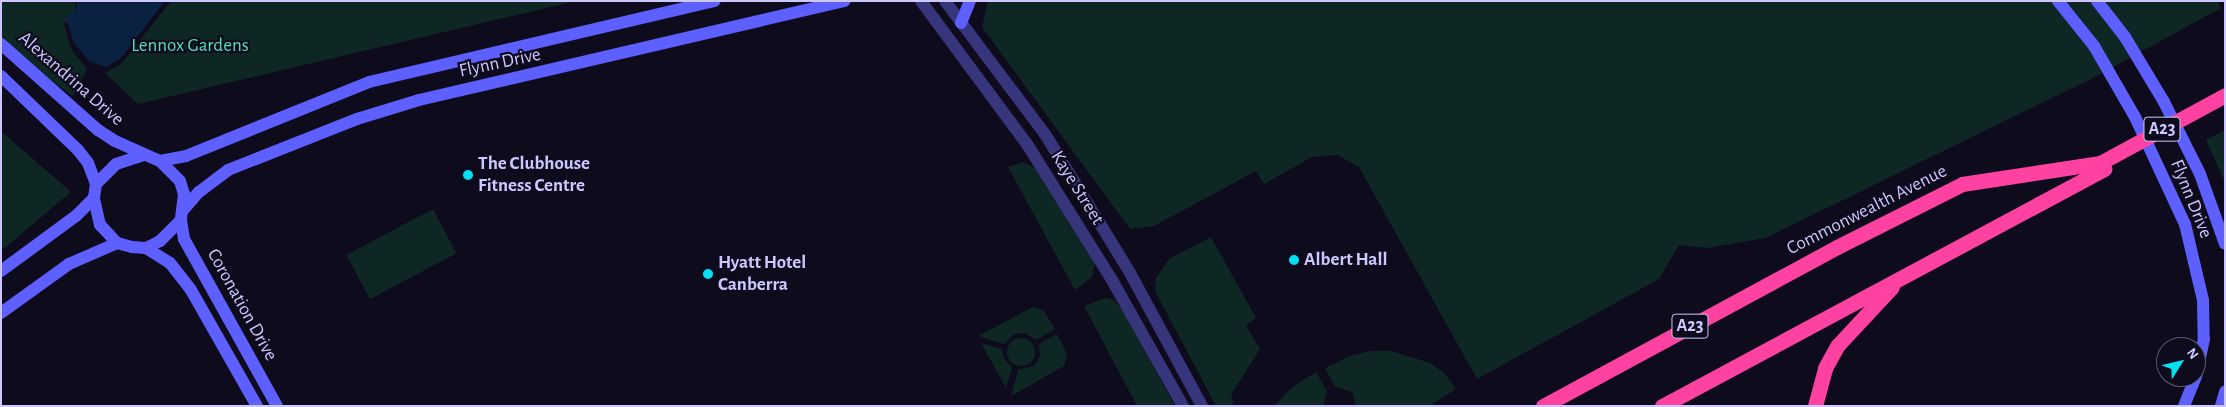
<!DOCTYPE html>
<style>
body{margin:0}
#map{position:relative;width:2226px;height:407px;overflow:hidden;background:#0e0b1d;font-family:"Alegreya Sans",sans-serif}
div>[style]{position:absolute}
.green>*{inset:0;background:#0e2725;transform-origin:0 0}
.round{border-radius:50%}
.water>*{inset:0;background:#0b2141}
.street>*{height:12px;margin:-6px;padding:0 6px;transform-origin:6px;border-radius:6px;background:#37367c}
.secondary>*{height:12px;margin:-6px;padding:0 6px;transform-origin:6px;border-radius:6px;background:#5e5fff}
.highway>*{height:15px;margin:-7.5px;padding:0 7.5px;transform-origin:7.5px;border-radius:7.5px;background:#ff42a2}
.highway-bridge>*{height:15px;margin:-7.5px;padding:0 7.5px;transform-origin:7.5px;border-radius:7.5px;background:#ff42a2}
.dots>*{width:14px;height:14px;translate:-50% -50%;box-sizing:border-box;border:2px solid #0e0b1d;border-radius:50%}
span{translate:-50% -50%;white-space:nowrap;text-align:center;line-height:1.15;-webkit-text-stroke:4.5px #0e0b1d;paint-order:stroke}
.shield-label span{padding:1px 4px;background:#0e0b1d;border:1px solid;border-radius:4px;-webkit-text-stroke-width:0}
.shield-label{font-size:18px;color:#ccc7ff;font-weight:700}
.park-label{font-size:19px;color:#54deb7}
.street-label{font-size:19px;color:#ccc7ff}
.poi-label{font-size:19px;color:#ccc7ff;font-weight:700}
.left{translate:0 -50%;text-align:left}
.frame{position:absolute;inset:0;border:2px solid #ccc7ff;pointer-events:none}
.north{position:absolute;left:2156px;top:337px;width:50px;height:50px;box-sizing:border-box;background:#0e0b1d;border:1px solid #5a5677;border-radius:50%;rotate:54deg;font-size:14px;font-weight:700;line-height:20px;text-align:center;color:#ccc7ff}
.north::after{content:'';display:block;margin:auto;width:18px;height:22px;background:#00e1f2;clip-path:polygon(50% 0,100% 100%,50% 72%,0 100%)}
</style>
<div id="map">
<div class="green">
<i style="clip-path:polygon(1px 1px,76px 1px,73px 16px,64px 24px,71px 49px,87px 69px,73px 96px,1px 43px)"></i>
<i style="clip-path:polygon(171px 1px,576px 1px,138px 104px,105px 73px,121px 64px)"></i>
<i style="clip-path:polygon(988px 1px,2217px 1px,2221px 8px,2089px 80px,1765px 238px,1707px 248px,1679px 245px,1659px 279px,1477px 379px,1359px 167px,1337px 155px,1312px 157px,1264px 184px,1256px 171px,1154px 226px,1130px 229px,982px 27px)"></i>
<i style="clip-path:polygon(2225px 130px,2225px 182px,2206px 140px)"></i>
<i style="clip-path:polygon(1px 131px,71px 192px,1px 251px)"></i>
<i style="clip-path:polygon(1023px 162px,1036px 169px,1095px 263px,1092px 277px,1075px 290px,1008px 167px)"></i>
<i style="left:433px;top:209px;width:50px;height:98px;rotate:62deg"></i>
<i style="clip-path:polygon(1211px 237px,1256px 318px,1246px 325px,1260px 349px,1231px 395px,1234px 402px,1231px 406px,1216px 406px,1155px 291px,1156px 278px,1169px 259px)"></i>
<i style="clip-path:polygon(1104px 298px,1114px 300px,1122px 309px,1175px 406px,1137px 406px,1084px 306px)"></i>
<i style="clip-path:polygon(1033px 307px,1044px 311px,1055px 329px,1036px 340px,1025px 333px,1014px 334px,1004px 344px,978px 336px)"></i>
<i style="clip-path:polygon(1057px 334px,1067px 354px,1064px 366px,1011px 396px,1018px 370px,1034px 366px,1040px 356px,1039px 344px)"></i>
<i class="round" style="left:1007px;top:338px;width:28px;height:28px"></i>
<i style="clip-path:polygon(981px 343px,1002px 349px,1003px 357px,1012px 368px,1006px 388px)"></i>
<i style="clip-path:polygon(1371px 351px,1391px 351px,1430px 363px,1445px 374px,1456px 389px,1430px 406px,1356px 406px,1352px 392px,1335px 387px,1325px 368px,1353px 355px)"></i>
<i style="clip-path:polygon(1316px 372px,1327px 391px,1323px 406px,1274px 406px,1291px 388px)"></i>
</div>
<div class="water">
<i style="clip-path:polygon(77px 1px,165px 1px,121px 58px,106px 67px,90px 62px,74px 43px,66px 18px,76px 9px)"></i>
</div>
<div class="street">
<i style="left:921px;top:1px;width:178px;rotate:53.5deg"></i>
<i style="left:1027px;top:144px;width:160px;rotate:58deg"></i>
<i style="left:1112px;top:280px;width:145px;rotate:60.6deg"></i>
<i style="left:945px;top:1px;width:166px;rotate:53.1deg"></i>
<i style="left:1045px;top:134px;width:161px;rotate:58.5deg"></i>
<i style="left:1129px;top:271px;width:153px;rotate:61.6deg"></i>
</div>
<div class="secondary">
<i style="left:2058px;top:1px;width:58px;rotate:51.3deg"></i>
<i style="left:2094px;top:46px;width:82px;rotate:60deg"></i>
<i style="left:2135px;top:117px;width:118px;rotate:65deg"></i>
<i style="left:2185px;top:224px;width:78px;rotate:76.7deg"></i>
<i style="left:2203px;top:300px;width:39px;rotate:89deg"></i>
<i style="left:2204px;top:339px;width:38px;rotate:102deg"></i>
<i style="left:2097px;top:1px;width:46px;rotate:52.1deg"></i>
<i style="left:2125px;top:37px;width:76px;rotate:59deg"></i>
<i style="left:2164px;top:102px;width:80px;rotate:63.4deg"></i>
<i style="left:2200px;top:174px;width:74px;rotate:70.3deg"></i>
<i style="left:961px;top:23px;width:24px;rotate:-68deg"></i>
<i style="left:1px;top:44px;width:130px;rotate:41.6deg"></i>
<i style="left:98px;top:130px;width:20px;rotate:33deg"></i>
<i style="left:115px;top:141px;width:49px;rotate:24deg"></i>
<i style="left:160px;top:161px;width:28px;rotate:45deg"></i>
<i style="left:180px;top:181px;width:14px;rotate:73deg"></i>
<i style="left:184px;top:194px;width:26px;rotate:97deg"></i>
<i style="left:181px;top:220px;width:30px;rotate:135deg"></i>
<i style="left:160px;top:241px;width:16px;rotate:153deg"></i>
<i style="left:146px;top:248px;width:14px;rotate:-176deg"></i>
<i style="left:132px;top:247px;width:16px;rotate:-165deg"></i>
<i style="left:117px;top:243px;width:25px;rotate:-133deg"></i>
<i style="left:100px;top:225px;width:28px;rotate:-103deg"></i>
<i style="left:94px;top:198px;width:14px;rotate:-82deg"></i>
<i style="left:96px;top:184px;width:28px;rotate:-45deg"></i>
<i style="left:116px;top:164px;width:29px;rotate:-18deg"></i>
<i style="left:1px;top:76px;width:107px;rotate:43.9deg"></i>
<i style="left:78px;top:150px;width:16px;rotate:52deg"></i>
<i style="left:88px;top:163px;width:22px;rotate:69deg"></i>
<i style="left:160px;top:161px;width:26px;rotate:-11deg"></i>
<i style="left:186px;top:156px;width:197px;rotate:-22deg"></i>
<i style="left:369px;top:82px;width:355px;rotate:-13.2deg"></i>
<i style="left:184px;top:209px;width:23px;rotate:-49deg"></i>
<i style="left:199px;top:192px;width:36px;rotate:-37deg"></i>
<i style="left:228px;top:170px;width:139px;rotate:-21.6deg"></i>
<i style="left:357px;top:119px;width:65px;rotate:-17deg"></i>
<i style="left:419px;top:100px;width:437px;rotate:-13.1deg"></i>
<i style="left:181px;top:220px;width:19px;rotate:81deg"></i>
<i style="left:184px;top:239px;width:191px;rotate:60.9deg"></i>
<i style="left:146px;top:248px;width:28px;rotate:32deg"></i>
<i style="left:170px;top:263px;width:34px;rotate:52deg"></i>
<i style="left:191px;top:290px;width:133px;rotate:60.4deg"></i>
<i style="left:1px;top:271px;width:93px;rotate:-36.3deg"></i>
<i style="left:76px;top:216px;width:25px;rotate:-45deg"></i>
<i style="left:1px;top:313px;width:84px;rotate:-35.8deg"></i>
<i style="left:69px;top:264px;width:52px;rotate:-23.6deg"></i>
<i style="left:2184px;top:406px;width:31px;rotate:-68deg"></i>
<i style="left:2221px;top:406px;width:15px;rotate:-74deg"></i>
</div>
<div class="highway">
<i style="left:1543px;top:406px;width:334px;rotate:-28.4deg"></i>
<i style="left:1837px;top:247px;width:140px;rotate:-26.7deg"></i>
<i style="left:1962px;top:184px;width:140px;rotate:-8.7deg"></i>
<i style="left:1662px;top:406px;width:502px;rotate:-28.2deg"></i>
<i style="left:1815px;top:406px;width:39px;rotate:-75deg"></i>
<i style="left:1825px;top:368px;width:26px;rotate:-61deg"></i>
<i style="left:1838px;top:345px;width:79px;rotate:-47deg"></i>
</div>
<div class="highway-bridge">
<i style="left:2100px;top:163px;width:142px;rotate:-28.5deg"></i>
</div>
<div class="dots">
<i style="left:468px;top:175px;background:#00e1f2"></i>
<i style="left:1294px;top:260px;background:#00e1f2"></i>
<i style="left:708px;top:274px;background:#00e1f2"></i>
</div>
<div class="shield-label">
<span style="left:2162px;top:129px">A23</span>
<span style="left:1690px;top:326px">A23</span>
</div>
<div class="park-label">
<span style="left:190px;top:46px">Lennox Gardens</span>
</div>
<div class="street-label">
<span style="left:500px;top:63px;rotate:-12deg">Flynn Drive</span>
<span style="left:71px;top:79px;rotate:41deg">Alexandrina Drive</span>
<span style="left:1077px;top:188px;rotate:58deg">Kaye Street</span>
<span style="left:2191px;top:199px;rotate:68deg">Flynn Drive</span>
<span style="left:1867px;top:210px;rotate:-27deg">Commonwealth Avenue</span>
<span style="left:242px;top:305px;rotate:61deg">Coronation Drive</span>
</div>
<div class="poi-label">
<span class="left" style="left:478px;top:175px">The Clubhouse<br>Fitness Centre</span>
<span class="left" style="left:1304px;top:260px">Albert Hall</span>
<span class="left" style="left:718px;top:274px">Hyatt Hotel<br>Canberra</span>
</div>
<div class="frame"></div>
<div class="north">N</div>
</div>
